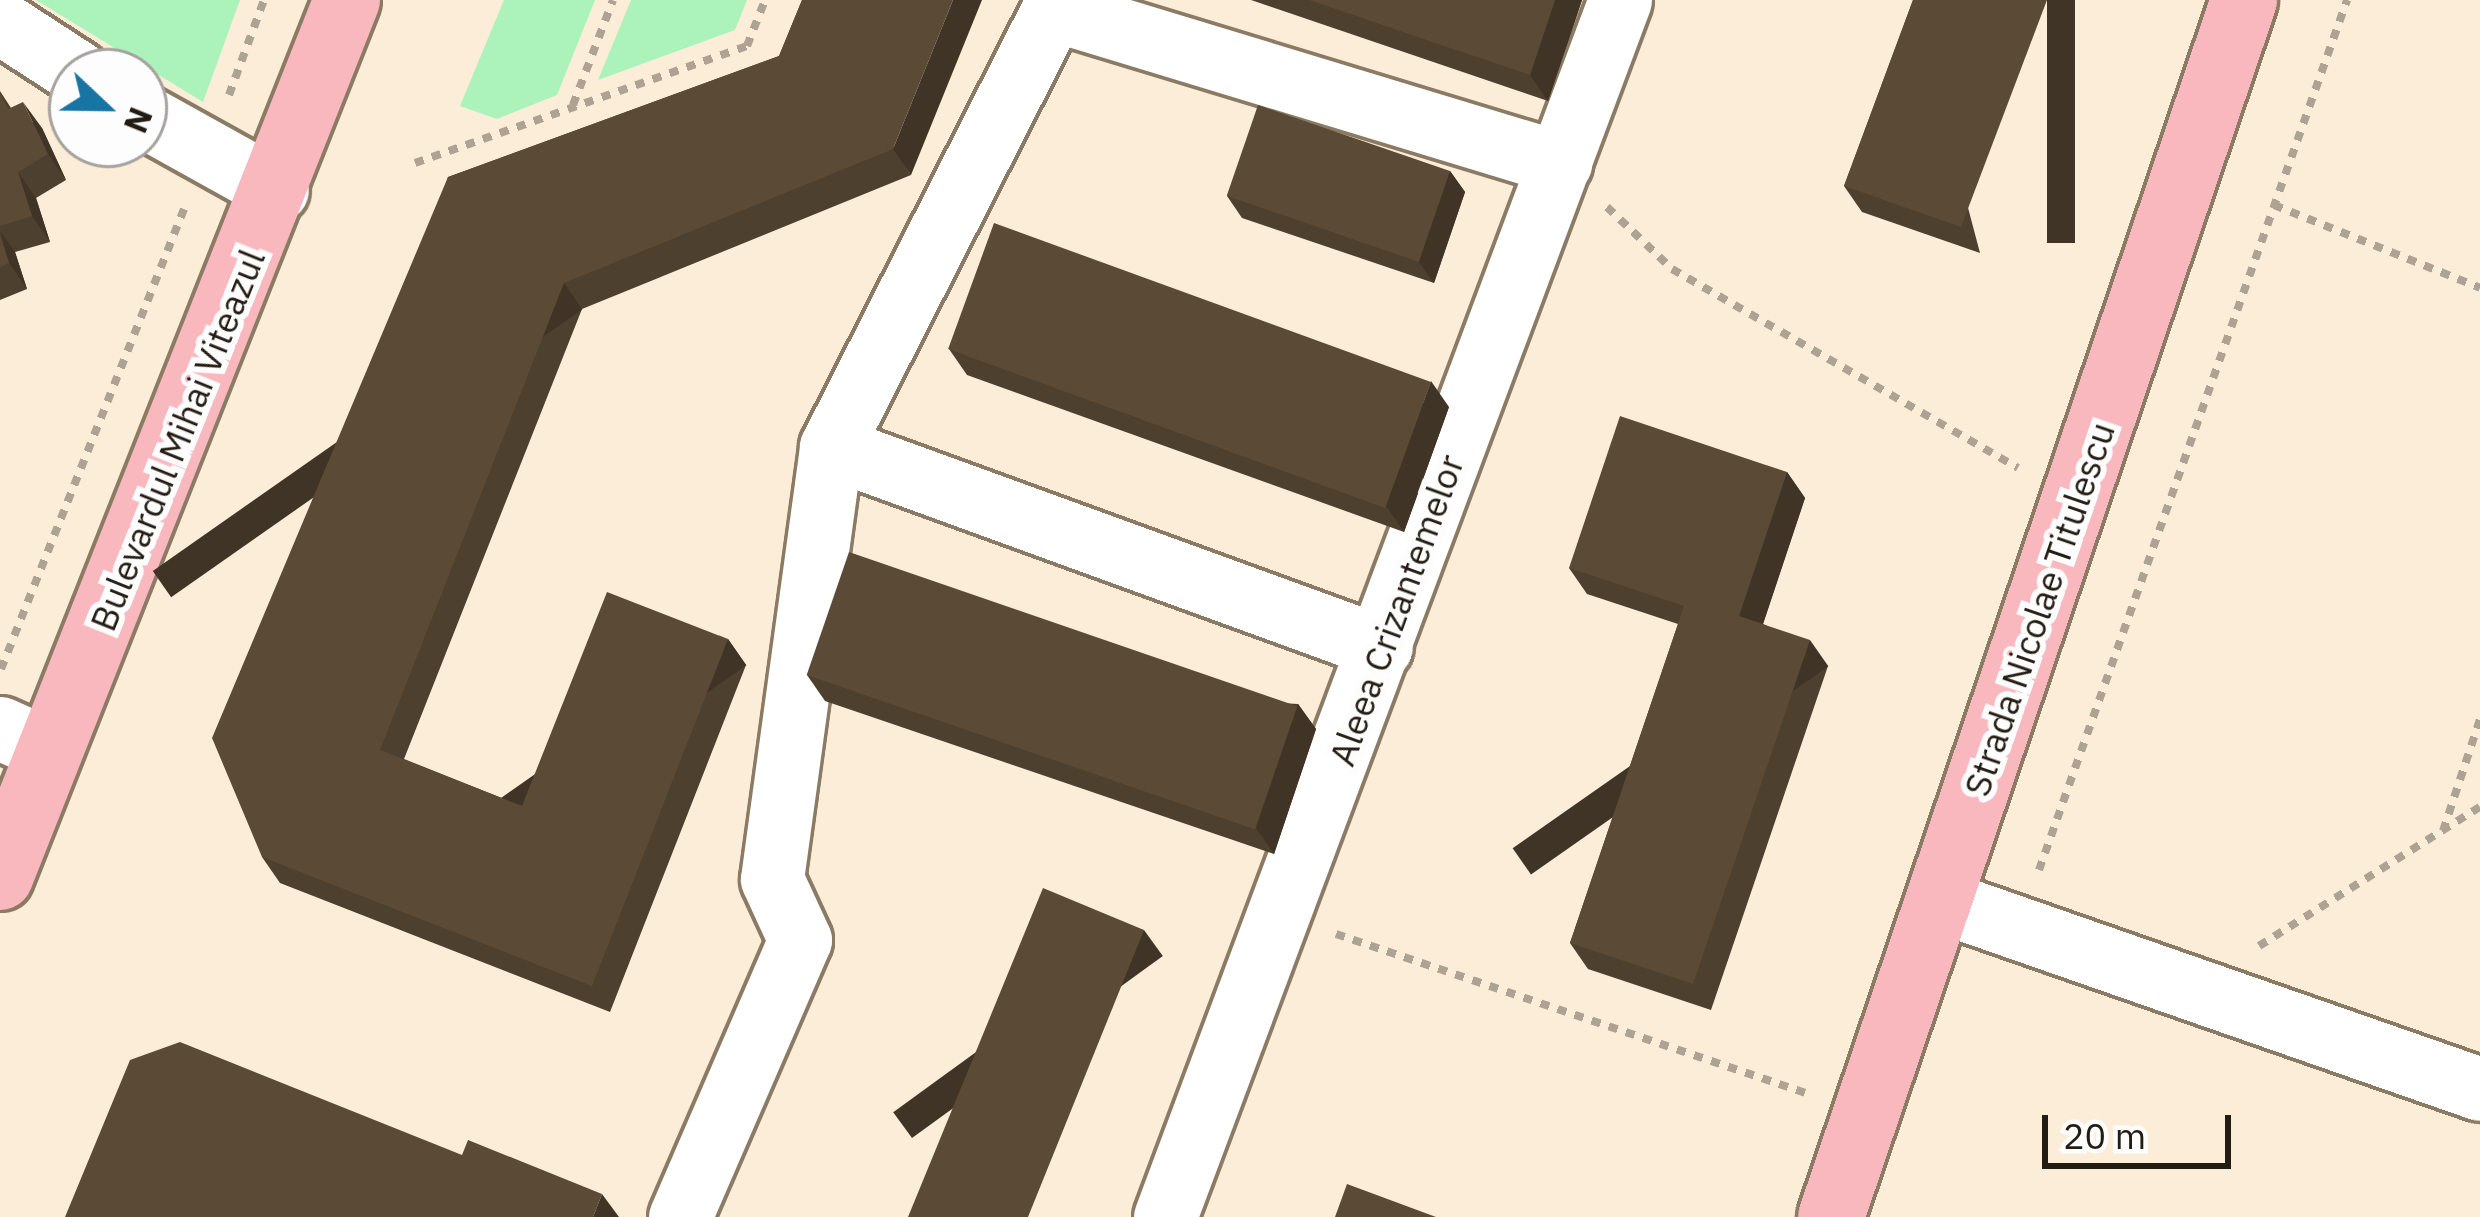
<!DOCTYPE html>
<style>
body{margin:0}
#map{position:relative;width:2480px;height:1217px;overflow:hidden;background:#fcedd9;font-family:"IBM Plex Sans",sans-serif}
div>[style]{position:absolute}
.green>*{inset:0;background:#acf2bb}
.path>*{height:8px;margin-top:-4px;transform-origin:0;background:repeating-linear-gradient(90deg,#aea292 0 9px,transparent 0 18px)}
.roads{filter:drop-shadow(3px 0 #8b7b64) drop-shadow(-3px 0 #8b7b64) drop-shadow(0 3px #8b7b64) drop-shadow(0 -3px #8b7b64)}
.minor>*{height:63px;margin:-31.5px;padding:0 31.5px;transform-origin:31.5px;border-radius:31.5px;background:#fff}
.major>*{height:66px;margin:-33px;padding:0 33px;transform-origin:33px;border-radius:33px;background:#f8b8be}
.wall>*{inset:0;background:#4e402e}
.shaded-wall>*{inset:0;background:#403426;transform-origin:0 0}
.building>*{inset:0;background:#5b4b36;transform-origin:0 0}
span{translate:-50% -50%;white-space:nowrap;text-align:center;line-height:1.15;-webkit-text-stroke:12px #fdfdfd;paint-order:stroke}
.street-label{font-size:36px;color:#231c13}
.north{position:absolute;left:48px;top:48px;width:120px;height:120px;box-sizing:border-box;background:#fdfdfd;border:3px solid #a6a39f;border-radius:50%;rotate:112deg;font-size:33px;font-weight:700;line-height:48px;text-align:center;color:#231c13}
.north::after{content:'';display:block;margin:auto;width:42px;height:54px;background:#1874a2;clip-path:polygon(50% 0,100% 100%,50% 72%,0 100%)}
.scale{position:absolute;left:2042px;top:1115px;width:189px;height:54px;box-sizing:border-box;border:6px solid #231c13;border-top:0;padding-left:15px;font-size:36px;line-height:42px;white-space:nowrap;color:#231c13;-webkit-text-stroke:9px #fdfdfd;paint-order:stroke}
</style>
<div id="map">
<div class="green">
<i style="clip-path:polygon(36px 0,240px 0,203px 102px)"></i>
<i style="clip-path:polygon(504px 0,595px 0,557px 95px,497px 119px,460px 106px)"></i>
<i style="clip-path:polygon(631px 0,747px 0,735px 30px,598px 80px)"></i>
</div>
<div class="path">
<i style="left:229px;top:95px;width:101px;rotate:-69.8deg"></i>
<i style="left:573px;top:105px;width:112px;rotate:-69.1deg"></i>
<i style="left:415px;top:163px;width:352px;rotate:-19.4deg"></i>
<i style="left:747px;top:46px;width:49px;rotate:-68.6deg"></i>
<i style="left:2274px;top:205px;width:222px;rotate:21.9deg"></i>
<i style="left:1607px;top:207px;width:90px;rotate:43.6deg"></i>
<i style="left:1672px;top:269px;width:399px;rotate:29.9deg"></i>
<i style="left:1px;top:669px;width:495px;rotate:-68.3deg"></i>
<i style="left:2443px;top:831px;width:118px;rotate:-71.7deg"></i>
<i style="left:2039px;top:870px;width:923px;rotate:-70.5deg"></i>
<i style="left:1336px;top:934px;width:495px;rotate:18.7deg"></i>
<i style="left:2259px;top:946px;width:261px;rotate:-32.2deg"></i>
</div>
<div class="roads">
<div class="minor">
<i style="left:1058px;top:0;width:501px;rotate:116.92deg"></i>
<i style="left:831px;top:447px;width:585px;rotate:19.98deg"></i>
<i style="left:1056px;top:10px;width:527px;rotate:16.89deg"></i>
<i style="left:0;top:22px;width:92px;rotate:33deg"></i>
<i style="left:144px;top:116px;width:152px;rotate:29.1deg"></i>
<i style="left:0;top:728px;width:54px;rotate:24.2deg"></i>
<i style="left:1938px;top:900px;width:574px;rotate:19.22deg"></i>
<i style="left:680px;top:1217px;width:302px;rotate:-66.6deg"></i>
<i style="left:800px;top:940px;width:67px;rotate:-114.7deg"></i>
<i style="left:772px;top:879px;width:436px;rotate:-82.2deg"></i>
<i style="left:1165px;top:1217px;width:1299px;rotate:-69.5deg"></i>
</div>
<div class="major">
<i style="left:0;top:877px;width:943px;rotate:-68.41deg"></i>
<i style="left:1831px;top:1217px;width:1285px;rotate:-71.25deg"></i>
</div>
</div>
<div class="wall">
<i style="clip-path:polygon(802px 0,911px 175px,582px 309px,404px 759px,522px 806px,728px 639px,746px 665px,610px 1012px,280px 883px,262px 857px,448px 177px,779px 56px)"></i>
<i style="clip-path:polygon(1251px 0,1582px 0,1548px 101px)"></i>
<i style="clip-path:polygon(1913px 0,1980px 253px,1862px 212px,1844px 186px)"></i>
<i style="clip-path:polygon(0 91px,11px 108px,42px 128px,66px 180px,36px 198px,50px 242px,15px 252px,27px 289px,0 300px)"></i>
<i style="clip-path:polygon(1450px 171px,1465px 192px,1434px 283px,1242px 218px,1227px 196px)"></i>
<i style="clip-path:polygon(949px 349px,1449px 407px,1404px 532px,967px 375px)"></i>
<i style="clip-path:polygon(1787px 472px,1805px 498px,1763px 624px,1828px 666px,1711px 1010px,1588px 969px,1570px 943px,1678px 624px,1587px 594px,1569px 568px)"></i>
<i style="clip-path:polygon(807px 675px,1298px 704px,1316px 729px,1274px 854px,825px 701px)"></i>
</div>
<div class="shaded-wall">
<i style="clip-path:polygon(953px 0,982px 0,911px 175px,893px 149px)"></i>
<i style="clip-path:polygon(1555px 0,1582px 0,1548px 101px,1530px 75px)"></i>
<i style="left:2047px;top:0;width:28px;height:243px"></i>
<i style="clip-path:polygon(23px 102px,42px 128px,66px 180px,48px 154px)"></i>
<i style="clip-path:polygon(1450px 171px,1465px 192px,1434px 283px,1419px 262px)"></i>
<i style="clip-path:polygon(18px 172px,36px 198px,50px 242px,32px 216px)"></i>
<i style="clip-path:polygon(0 231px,15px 252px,27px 289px,9px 263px)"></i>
<i style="left:564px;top:283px;width:32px;height:502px;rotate:55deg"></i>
<i style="clip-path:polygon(1431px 381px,1449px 407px,1404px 532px,1386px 506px)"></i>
<i style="clip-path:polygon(1787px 472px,1805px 498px,1757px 642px,1739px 616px)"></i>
<i style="left:728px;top:639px;width:32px;height:373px;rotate:55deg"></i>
<i style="left:1810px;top:640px;width:32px;height:363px;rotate:55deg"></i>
<i style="clip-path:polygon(1298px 704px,1316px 729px,1274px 854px,1256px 828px)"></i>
<i style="left:1144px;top:930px;width:32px;height:310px;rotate:54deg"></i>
<i style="clip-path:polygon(602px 1194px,619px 1217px,593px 1217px)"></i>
</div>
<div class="building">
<i style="clip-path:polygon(802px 0,953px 0,893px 149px,564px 283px,380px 750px,522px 806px,607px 592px,728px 639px,592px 986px,262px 857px,212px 738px,448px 177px,779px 56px)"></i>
<i style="clip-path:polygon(1309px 0,1555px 0,1530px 75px)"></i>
<i style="clip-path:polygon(1913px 0,2047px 0,1961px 227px,1844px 186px)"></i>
<i style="clip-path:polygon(0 93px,8px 109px,23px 102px,48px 154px,18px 172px,32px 216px,0 226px)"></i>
<i style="left:1258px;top:105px;width:203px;height:96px;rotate:19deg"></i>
<i style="left:994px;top:223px;width:465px;height:134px;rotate:20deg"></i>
<i style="clip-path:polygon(0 235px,9px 263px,0 267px)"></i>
<i style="clip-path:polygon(1620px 416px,1787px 472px,1739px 616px,1810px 640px,1693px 984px,1570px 943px,1684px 606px,1569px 568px)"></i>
<i style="left:849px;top:552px;width:474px;height:130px;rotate:19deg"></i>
<i style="clip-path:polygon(1043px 888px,1144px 930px,1028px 1217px,908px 1217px)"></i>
<i style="clip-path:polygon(180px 1042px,462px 1155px,468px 1140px,602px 1194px,593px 1217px,65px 1217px,130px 1060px)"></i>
<i style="clip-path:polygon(1347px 1184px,1436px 1217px,1335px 1217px)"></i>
</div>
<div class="street-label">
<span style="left:177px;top:440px;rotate:-68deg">Bulevardul Mihai Viteazul</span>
<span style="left:2039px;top:609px;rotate:-71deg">Strada Nicolae Titulescu</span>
<span style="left:1396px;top:610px;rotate:-70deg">Aleea Crizantemelor</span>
</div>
<div class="north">N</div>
<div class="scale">20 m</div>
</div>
